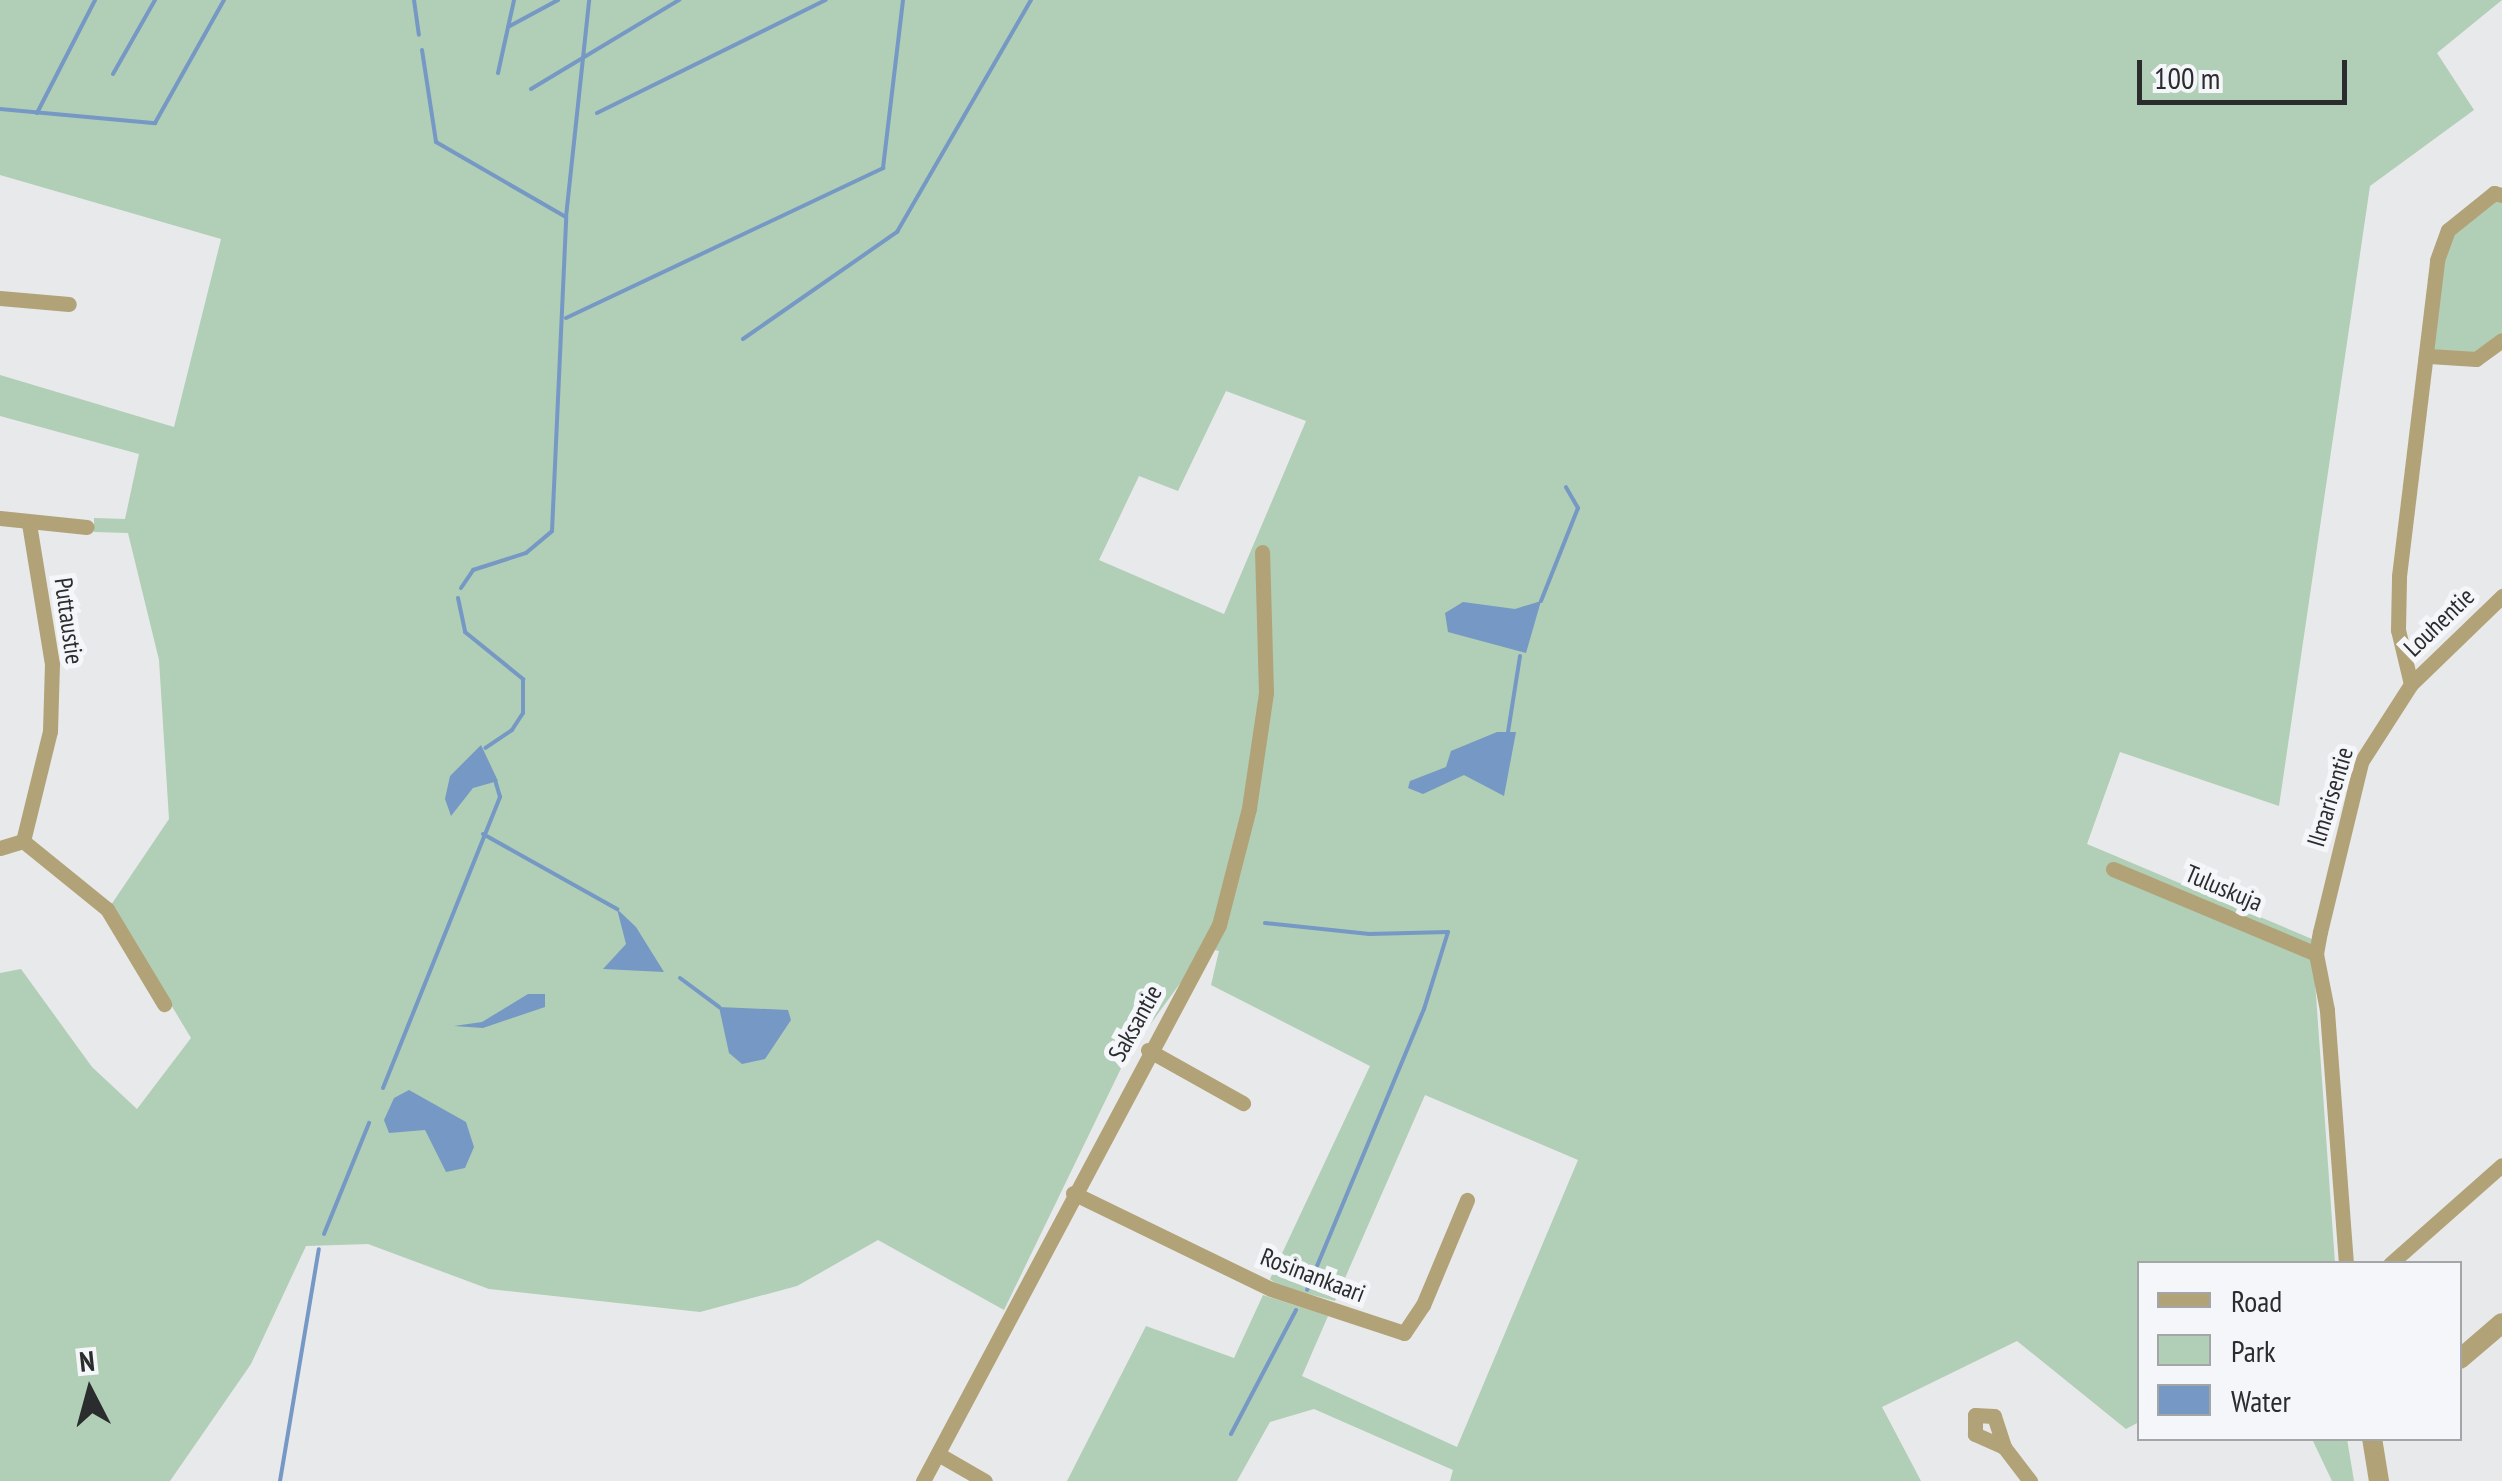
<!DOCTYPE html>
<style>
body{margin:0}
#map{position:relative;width:2502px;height:1481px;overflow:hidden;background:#e8e9eb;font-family:"PT Sans Narrow",sans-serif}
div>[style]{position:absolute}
.green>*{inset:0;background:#b1ceb6}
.water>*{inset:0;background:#7698c4}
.stream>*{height:4px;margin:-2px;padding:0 2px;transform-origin:2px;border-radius:2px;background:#7698c4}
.minor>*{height:15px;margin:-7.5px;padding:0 7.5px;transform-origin:7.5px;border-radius:7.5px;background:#b2a277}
.tertiary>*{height:20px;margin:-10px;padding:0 10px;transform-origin:10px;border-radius:10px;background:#b2a277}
span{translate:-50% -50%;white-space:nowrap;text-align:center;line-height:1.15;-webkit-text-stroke:10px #f5f6f9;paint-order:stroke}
.street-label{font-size:25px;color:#2b2c2d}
.legend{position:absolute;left:2137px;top:1261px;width:325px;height:180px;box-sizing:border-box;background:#f5f6f9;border:2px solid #a4a5a7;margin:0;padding:12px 18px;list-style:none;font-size:30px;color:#2b2c2d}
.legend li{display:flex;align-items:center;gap:20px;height:50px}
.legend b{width:50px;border:2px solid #a4a5a7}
.north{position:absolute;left:40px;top:1341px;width:100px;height:100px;-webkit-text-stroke:8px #f5f6f9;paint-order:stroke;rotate:354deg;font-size:28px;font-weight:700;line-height:40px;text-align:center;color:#2b2c2d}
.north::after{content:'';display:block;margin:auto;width:35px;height:45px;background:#2b2c2d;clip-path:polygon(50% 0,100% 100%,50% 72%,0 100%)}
.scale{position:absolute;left:2137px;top:60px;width:210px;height:45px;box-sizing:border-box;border:5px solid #2b2c2d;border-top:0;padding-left:12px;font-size:30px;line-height:35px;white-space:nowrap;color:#2b2c2d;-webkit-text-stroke:8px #f5f6f9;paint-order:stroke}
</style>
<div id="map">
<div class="green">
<i style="clip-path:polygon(evenodd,0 0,2502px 0,2437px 53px,2474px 110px,2370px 186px,2279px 806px,2120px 752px,2087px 844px,2312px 939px,2335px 1263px,2140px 1264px,2139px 1422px,2126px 1429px,2017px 1341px,1882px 1407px,1921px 1481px,1450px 1481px,1453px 1470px,1314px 1409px,1270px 1422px,1237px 1481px,1067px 1481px,1146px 1326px,1234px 1358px,1263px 1295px,1328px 1316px,1302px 1376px,1457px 1447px,1578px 1160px,1425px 1095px,1335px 1301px,1279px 1286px,1270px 1279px,1370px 1066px,1211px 985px,1219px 951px,1206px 948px,1127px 1056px,1004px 1310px,878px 1240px,797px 1286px,700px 1312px,489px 1289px,368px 1244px,306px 1246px,251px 1364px,170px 1481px,0 1481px,0 973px,21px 969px,92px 1067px,137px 1109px,191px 1038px,111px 905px,169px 819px,159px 660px,128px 533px,94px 532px,94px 518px,125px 519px,139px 454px,0 416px,0 375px,174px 427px,221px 239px,0 175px,0 0,1226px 391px,1306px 421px,1224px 614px,1099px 560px,1139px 476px,1178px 491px,1226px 391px)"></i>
<i style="clip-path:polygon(2502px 195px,2502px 340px,2476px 359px,2429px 356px,2448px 230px)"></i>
<i style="clip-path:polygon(2312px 1439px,2347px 1439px,2354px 1481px,2332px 1481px)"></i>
</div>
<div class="water">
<i style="clip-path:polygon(1463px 602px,1515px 609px,1541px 601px,1526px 653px,1448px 632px,1445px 613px)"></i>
<i style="clip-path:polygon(1497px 732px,1516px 732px,1504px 796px,1464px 775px,1423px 794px,1408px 788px,1410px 781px,1446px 767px,1451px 751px)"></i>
<i style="clip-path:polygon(481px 745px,498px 781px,473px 788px,451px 816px,445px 799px,450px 776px)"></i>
<i style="clip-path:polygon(617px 909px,636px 927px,664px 972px,603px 969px,626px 944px)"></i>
<i style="clip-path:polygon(528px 994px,545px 994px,545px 1007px,483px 1028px,454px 1026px,482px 1022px)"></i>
<i style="clip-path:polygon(719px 1007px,788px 1010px,791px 1020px,765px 1059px,742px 1064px,729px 1053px)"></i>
<i style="clip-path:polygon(409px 1090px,466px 1122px,474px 1147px,465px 1168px,446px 1172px,425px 1130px,389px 1133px,384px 1120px,394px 1098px)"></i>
</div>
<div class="stream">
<i style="left:414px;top:0;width:35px;rotate:82deg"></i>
<i style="left:508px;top:27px;width:57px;rotate:-28.4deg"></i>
<i style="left:422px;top:50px;width:93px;rotate:81.3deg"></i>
<i style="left:436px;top:142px;width:150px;rotate:30deg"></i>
<i style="left:498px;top:73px;width:75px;rotate:-77.6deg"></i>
<i style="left:113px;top:74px;width:85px;rotate:-60.4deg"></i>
<i style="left:531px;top:89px;width:173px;rotate:-31deg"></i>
<i style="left:0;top:109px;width:156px;rotate:5.2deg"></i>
<i style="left:155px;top:123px;width:141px;rotate:-60.7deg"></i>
<i style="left:37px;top:113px;width:127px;rotate:-62.8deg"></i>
<i style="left:597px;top:113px;width:255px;rotate:-26.3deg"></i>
<i style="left:566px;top:318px;width:351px;rotate:-25.3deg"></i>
<i style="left:883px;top:168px;width:169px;rotate:-83.2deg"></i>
<i style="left:743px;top:339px;width:188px;rotate:-34.8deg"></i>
<i style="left:897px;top:232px;width:268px;rotate:-60deg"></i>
<i style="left:461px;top:588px;width:22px;rotate:-56deg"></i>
<i style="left:473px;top:570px;width:56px;rotate:-17.8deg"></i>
<i style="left:526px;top:553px;width:34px;rotate:-40deg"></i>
<i style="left:552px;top:531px;width:314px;rotate:-87.4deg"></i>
<i style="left:566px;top:217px;width:218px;rotate:-83.9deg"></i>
<i style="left:458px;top:598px;width:35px;rotate:78deg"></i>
<i style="left:465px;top:632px;width:75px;rotate:39deg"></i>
<i style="left:523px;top:679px;width:34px;rotate:90deg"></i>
<i style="left:523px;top:713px;width:20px;rotate:123deg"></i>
<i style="left:512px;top:730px;width:32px;rotate:146deg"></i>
<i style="left:1541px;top:601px;width:100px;rotate:-68.3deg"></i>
<i style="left:1578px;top:508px;width:24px;rotate:-120deg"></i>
<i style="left:1508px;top:732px;width:77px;rotate:-81deg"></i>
<i style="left:483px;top:834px;width:154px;rotate:29.2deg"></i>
<i style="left:1265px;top:923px;width:105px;rotate:6deg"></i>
<i style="left:1369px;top:934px;width:79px;rotate:-1.5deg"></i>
<i style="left:1448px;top:932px;width:81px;rotate:107.3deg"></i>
<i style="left:1424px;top:1009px;width:304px;rotate:112.6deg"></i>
<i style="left:680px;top:978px;width:49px;rotate:36.6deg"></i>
<i style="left:383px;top:1088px;width:314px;rotate:-68.1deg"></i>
<i style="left:500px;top:797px;width:15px;rotate:-106deg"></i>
<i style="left:324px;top:1234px;width:120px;rotate:-67.9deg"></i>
<i style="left:1231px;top:1434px;width:140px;rotate:-62.3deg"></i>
<i style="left:280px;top:1481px;width:235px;rotate:-80.5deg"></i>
</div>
<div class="minor">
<i style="left:0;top:298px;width:69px;rotate:5deg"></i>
<i style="left:2429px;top:356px;width:47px;rotate:3.7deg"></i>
<i style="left:2476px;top:359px;width:32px;rotate:-36deg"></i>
<i style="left:0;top:518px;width:87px;rotate:5.9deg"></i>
<i style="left:2411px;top:684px;width:56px;rotate:-103.5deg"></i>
<i style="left:2398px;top:630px;width:54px;rotate:-88.9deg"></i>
<i style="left:2399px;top:576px;width:318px;rotate:-83.1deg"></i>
<i style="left:2437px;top:260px;width:32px;rotate:-70deg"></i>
<i style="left:2448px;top:230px;width:59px;rotate:-38.8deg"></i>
<i style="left:2494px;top:193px;width:8px;rotate:14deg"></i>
<i style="left:23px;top:841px;width:113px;rotate:-76.2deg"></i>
<i style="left:50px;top:731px;width:67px;rotate:-88.3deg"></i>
<i style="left:52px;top:664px;width:142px;rotate:-99.3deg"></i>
<i style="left:23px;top:841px;width:108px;rotate:39deg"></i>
<i style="left:107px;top:909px;width:111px;rotate:59deg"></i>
<i style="left:0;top:848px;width:24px;rotate:-17deg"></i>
<i style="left:2113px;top:869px;width:220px;rotate:22.7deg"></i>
<i style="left:1148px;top:1050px;width:109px;rotate:29.2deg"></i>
<i style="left:1073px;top:1193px;width:220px;rotate:25.9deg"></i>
<i style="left:1271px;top:1289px;width:140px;rotate:18.3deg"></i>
<i style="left:1404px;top:1333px;width:34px;rotate:-56deg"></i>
<i style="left:1423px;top:1305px;width:114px;rotate:-67.3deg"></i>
<i style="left:2346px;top:1264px;width:255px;rotate:-94.3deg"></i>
<i style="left:2327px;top:1010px;width:57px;rotate:-101.1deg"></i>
<i style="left:2316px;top:954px;width:22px;rotate:-80deg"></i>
<i style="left:2320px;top:932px;width:175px;rotate:-76.4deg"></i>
<i style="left:2361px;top:762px;width:93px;rotate:-57.3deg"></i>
<i style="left:2411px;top:684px;width:127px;rotate:-44deg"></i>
<i style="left:2390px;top:1264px;width:149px;rotate:-41.5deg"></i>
<i style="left:2004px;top:1447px;width:32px;rotate:-156deg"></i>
<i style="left:1975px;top:1434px;width:19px;rotate:-90deg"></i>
<i style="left:1975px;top:1415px;width:19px;rotate:3deg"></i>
<i style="left:1994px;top:1416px;width:33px;rotate:72deg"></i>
<i style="left:2004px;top:1447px;width:43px;rotate:52.6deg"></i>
<i style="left:938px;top:1454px;width:54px;rotate:29.9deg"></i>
<i style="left:923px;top:1481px;width:630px;rotate:-61.97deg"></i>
<i style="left:1219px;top:925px;width:121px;rotate:-75.6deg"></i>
<i style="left:1249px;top:808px;width:116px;rotate:-81.6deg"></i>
<i style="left:1266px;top:693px;width:141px;rotate:-91.6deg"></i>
</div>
<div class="tertiary">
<i style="left:2460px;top:1359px;width:55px;rotate:-40.6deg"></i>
<i style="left:2372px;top:1438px;width:44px;rotate:80.8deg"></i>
</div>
<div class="street-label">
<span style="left:69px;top:621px;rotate:82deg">Puttaustie</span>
<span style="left:2439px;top:622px;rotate:-44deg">Louhentie</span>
<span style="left:2330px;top:797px;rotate:-73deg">Ilmarisentie</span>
<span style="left:2224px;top:888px;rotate:23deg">Tuluskuja</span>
<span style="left:1135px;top:1023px;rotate:-61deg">Saksantie</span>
<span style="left:1313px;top:1275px;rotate:21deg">Rosinankaari</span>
</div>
<ul class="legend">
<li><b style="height:12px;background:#b2a277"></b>Road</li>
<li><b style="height:28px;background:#b1ceb6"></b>Park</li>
<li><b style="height:28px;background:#7698c4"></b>Water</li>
</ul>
<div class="north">N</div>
<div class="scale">100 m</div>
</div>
